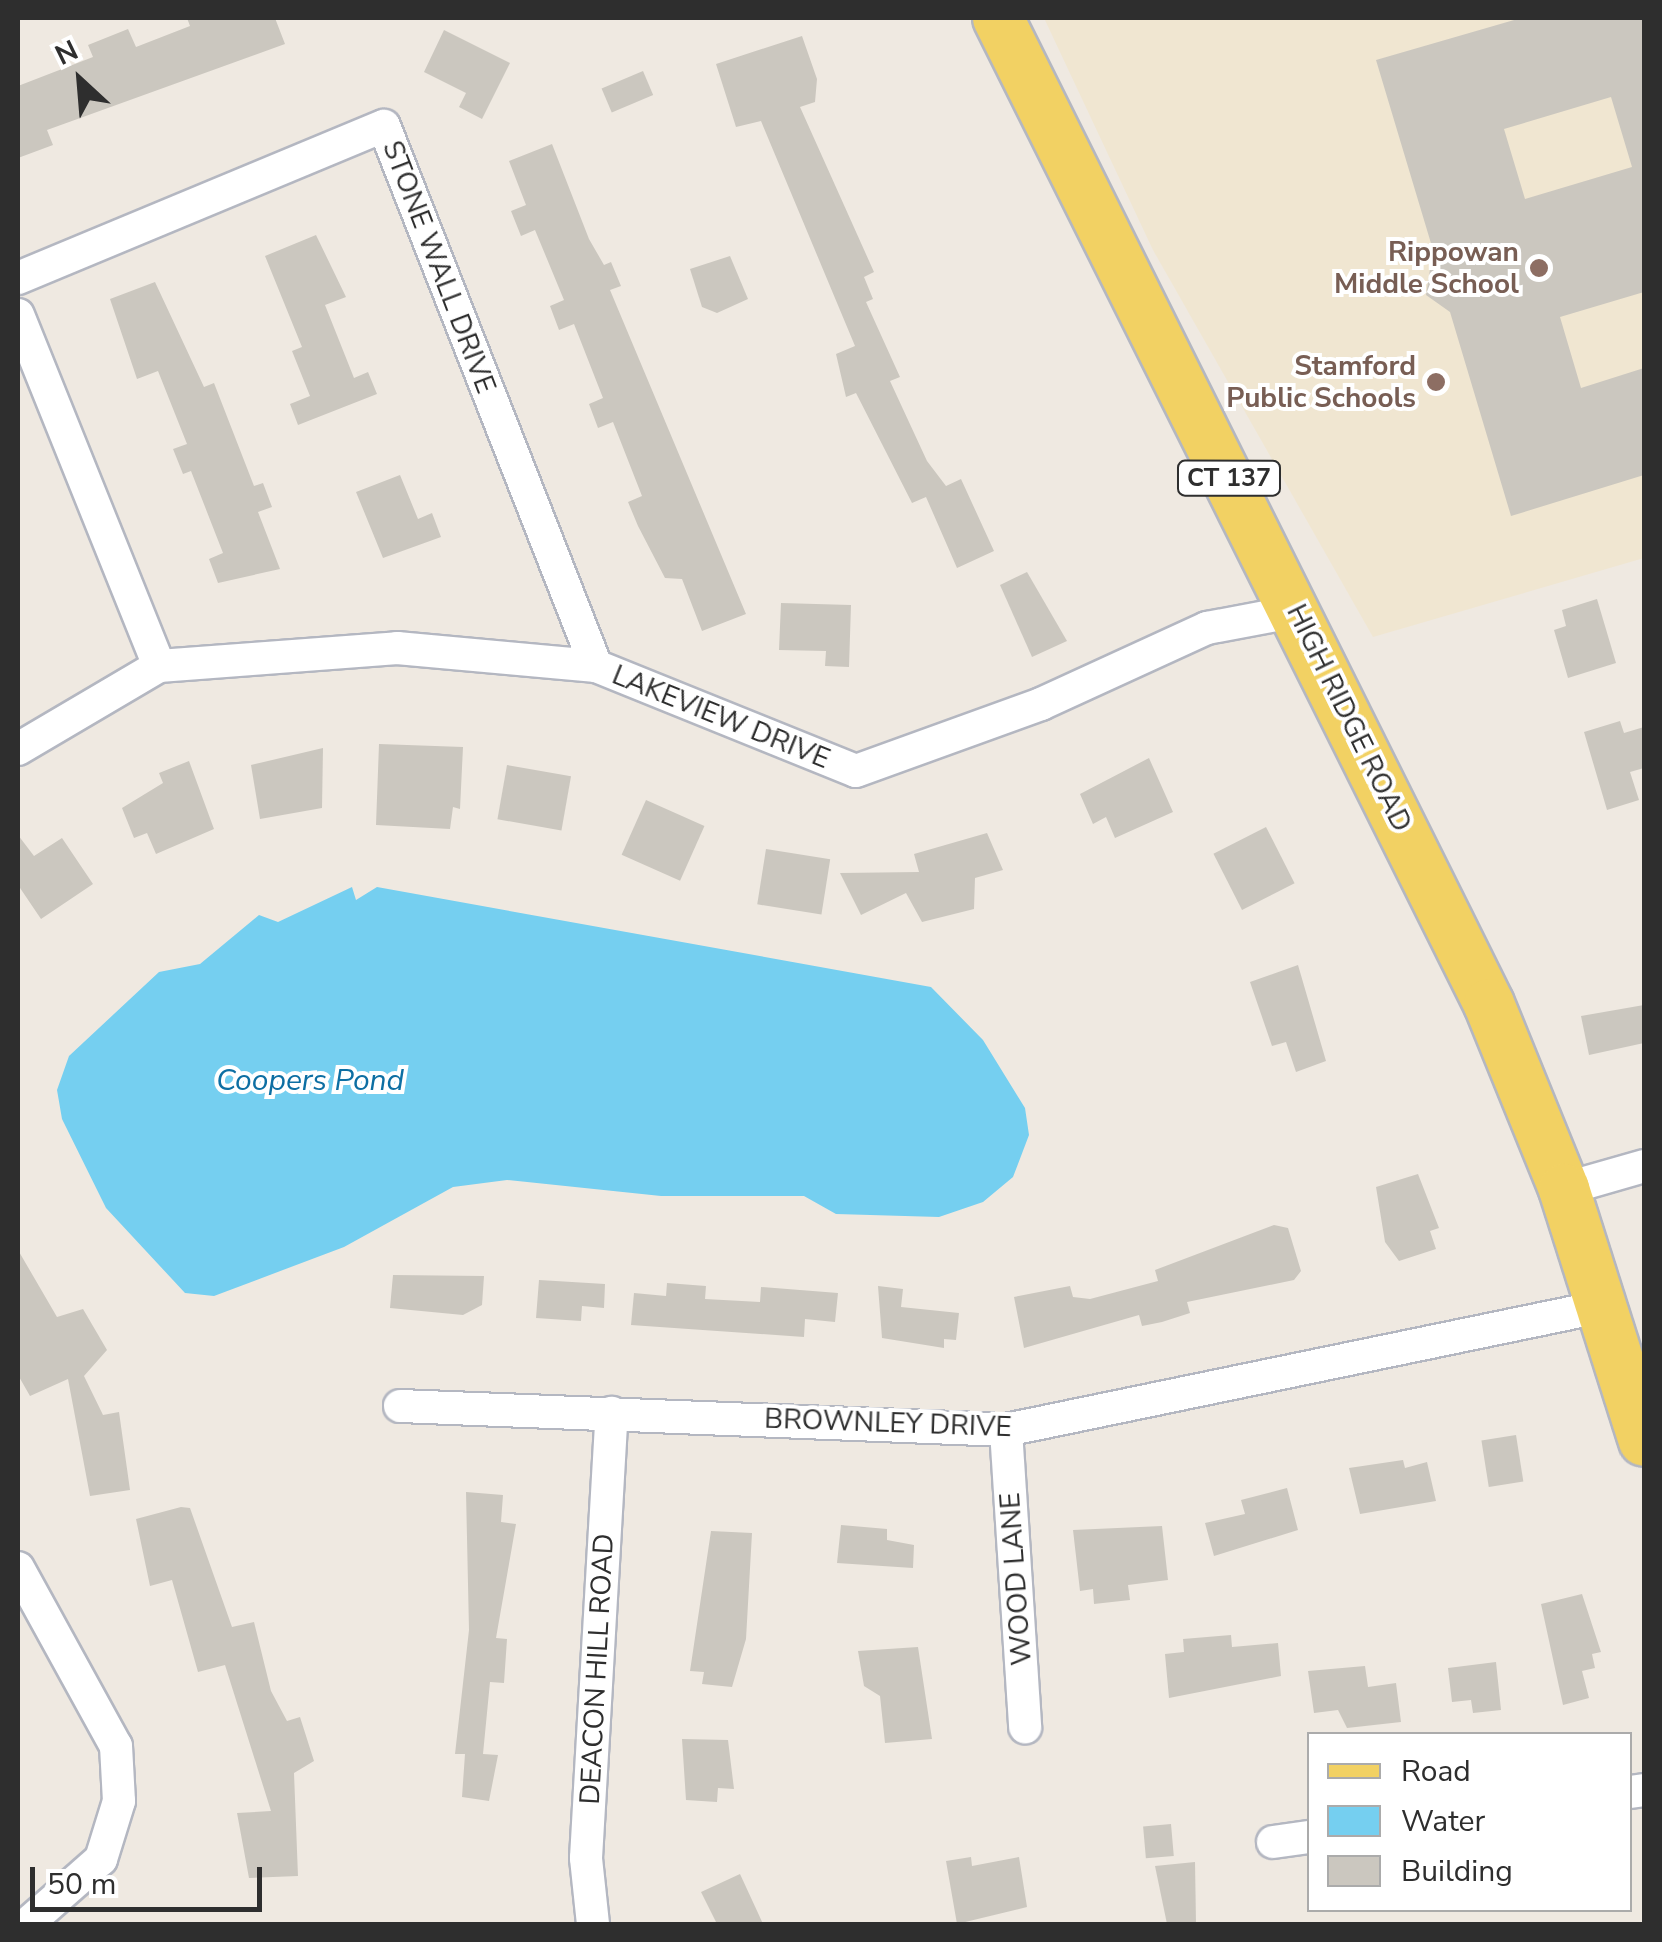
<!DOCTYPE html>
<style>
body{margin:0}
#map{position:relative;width:1662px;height:1942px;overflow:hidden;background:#efe9e1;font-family:"Nunito Sans",sans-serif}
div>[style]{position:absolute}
.education>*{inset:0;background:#f0e6d1}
.water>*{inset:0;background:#75cff0}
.building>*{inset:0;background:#cbc7bf;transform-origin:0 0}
.roads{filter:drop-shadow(2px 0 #b4b7c1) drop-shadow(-2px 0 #b4b7c1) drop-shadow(0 2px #b4b7c1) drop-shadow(0 -2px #b4b7c1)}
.street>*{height:32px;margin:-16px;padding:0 16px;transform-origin:16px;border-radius:16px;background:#fff}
.primary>*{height:50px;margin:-25px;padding:0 25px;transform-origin:25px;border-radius:25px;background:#f2d163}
.dots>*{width:28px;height:28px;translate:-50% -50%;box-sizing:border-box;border:5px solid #fff;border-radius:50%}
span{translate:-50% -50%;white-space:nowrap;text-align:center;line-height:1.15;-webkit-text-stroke:8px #fff;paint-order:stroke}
.shield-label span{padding:2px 8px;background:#fff;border:2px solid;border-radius:8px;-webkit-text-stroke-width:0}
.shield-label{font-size:25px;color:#2e2e2e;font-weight:700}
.education-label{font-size:28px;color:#785e54;font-weight:700}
.right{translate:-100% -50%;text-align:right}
.street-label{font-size:28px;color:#2e2e2e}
.water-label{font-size:30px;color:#0d6fa3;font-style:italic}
.frame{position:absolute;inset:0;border:20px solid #2e2e2e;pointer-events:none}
.legend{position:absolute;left:1307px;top:1732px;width:325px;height:180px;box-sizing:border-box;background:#fff;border:2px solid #ababab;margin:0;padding:12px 18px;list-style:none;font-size:30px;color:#2e2e2e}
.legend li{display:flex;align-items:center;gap:20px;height:50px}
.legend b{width:50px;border:2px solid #ababab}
.north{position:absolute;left:30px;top:30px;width:100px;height:100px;-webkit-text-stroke:8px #fff;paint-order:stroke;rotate:334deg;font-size:28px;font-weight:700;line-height:40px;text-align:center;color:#2e2e2e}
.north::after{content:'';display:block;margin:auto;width:35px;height:45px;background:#2e2e2e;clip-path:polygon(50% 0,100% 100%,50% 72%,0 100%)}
.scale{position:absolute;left:30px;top:1867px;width:232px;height:45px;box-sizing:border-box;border:5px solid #2e2e2e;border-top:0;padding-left:12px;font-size:30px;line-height:35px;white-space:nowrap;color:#2e2e2e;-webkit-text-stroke:8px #fff;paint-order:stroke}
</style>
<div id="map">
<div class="education">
<i style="clip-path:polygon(1044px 18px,1644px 18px,1644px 558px,1373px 637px,1153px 250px)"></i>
</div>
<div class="water">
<i style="clip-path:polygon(352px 887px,356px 900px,377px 887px,931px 987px,983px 1040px,1025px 1108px,1029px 1135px,1013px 1177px,983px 1202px,939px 1217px,836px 1214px,804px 1196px,661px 1196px,507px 1180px,453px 1187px,344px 1247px,214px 1296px,185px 1293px,106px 1208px,62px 1119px,57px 1090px,69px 1056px,159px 972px,200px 964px,259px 915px,278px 922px)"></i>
</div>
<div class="building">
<i style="clip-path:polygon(187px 18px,275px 18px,285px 44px,47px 130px,53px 145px,18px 158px,18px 86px,93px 57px,88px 45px,128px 29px,136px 47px,190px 26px)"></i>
<i style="clip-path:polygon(evenodd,1521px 18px,1644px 18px,1644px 292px,1560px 317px,1581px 388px,1644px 368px,1644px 475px,1511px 516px,1450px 312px,1426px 295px,1433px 250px,1376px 60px,1521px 18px,1611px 97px,1632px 167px,1525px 199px,1504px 129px,1611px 97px)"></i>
<i style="clip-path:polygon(444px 30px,510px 63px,482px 119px,459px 107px,466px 93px,424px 72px)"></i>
<i style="clip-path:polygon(802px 36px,817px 79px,815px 102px,800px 107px,874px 272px,864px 277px,873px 299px,866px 302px,900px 377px,890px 381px,927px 461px,946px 486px,961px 479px,994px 551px,957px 568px,926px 497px,912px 503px,856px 393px,846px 397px,836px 354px,855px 346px,761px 121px,736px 127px,716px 64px)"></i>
<i style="left:643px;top:71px;width:26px;height:45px;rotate:67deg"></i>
<i style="clip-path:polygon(552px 144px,589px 239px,604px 265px,611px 262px,621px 286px,610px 290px,746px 614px,702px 631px,682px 579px,665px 578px,638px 526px,628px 502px,642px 496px,613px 422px,598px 428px,589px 404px,603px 398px,574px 324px,559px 330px,550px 306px,564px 300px,535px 230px,521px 236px,511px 211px,526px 205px,509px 161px)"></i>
<i style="clip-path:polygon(316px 235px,346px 297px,325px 305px,354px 378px,368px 372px,377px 394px,298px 425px,290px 404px,310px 396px,292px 351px,302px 347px,265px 256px)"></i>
<i style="clip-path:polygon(730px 256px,748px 299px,717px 313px,702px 307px,690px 269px)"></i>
<i style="clip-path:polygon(155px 282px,204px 387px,214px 383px,254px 486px,263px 483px,272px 507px,258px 512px,280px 569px,218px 583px,209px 559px,223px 553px,191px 471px,183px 474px,173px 449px,187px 444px,158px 371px,137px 379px,110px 299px)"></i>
<i style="clip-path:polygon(400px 475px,418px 519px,432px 513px,441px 537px,383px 558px,356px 492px)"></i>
<i style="clip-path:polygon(1027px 572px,1067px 641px,1032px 657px,1000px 585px)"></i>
<i style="clip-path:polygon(1597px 599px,1616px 663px,1568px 678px,1554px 630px,1566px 626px,1562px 610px)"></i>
<i style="clip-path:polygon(781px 603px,851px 605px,849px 667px,825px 666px,826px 651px,779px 650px)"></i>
<i style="clip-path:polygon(1620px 721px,1624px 733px,1644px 727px,1644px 768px,1630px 772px,1639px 800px,1607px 810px,1584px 732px)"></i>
<i style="clip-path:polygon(379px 744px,463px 747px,460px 809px,453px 807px,450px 829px,376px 825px)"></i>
<i style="clip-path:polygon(323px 748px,322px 808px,260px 819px,251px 765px)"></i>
<i style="clip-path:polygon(1149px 758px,1173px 812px,1115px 838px,1106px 817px,1093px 824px,1080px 794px)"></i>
<i style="clip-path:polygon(189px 761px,214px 829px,156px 854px,147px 833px,134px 838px,122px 808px,163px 783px,159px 773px)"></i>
<i style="left:507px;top:765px;width:65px;height:55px;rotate:10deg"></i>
<i style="left:646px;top:800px;width:64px;height:60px;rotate:24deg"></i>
<i style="left:1266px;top:827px;width:63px;height:59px;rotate:63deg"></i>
<i style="clip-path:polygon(987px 833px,1003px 870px,975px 878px,974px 909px,922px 922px,906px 893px,861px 915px,840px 873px,919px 872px,914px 854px)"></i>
<i style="clip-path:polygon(18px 835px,34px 856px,62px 838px,93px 884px,41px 919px,18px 885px)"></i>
<i style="left:766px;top:849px;width:65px;height:56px;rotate:9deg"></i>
<i style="clip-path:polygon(1298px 965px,1326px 1061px,1296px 1072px,1286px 1042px,1272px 1046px,1250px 982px)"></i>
<i style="clip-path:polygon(1644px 1005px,1644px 1043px,1589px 1055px,1581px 1016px)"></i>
<i style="clip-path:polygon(1418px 1174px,1439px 1228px,1430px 1231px,1436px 1249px,1399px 1261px,1385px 1242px,1376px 1187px)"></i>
<i style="clip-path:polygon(1274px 1225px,1288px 1228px,1301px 1271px,1294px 1280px,1187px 1302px,1190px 1313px,1162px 1322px,1142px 1326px,1139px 1315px,1024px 1348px,1014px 1297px,1070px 1286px,1073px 1297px,1090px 1299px,1158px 1281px,1155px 1270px)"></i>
<i style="clip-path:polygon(18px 1250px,57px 1317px,83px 1309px,107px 1350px,84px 1376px,103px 1415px,119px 1412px,130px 1490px,90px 1496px,68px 1379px,30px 1396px,18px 1375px)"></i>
<i style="clip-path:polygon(393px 1275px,484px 1276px,482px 1305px,463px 1315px,390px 1308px)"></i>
<i style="clip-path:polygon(539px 1280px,605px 1284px,604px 1308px,582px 1306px,581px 1321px,536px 1318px)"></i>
<i style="clip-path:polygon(667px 1283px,706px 1286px,705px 1299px,760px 1302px,761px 1287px,838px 1293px,835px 1322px,805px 1319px,804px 1337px,631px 1325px,634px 1293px,666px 1296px)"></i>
<i style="clip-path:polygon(878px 1286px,903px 1289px,901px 1307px,959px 1313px,956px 1340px,944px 1339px,944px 1348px,882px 1338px)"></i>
<i style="left:1516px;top:1435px;width:47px;height:35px;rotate:81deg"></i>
<i style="clip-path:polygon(1403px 1460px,1405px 1468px,1427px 1462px,1436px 1501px,1360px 1514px,1349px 1468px)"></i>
<i style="clip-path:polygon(1287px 1488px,1298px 1530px,1214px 1556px,1205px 1523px,1245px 1514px,1241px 1500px)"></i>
<i style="clip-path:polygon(466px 1492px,503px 1495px,501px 1522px,516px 1524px,496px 1638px,507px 1639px,504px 1683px,490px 1682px,483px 1754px,498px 1755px,489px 1801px,462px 1797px,465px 1754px,455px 1754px,469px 1630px)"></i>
<i style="clip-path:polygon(181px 1507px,190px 1508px,232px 1627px,254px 1622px,271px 1691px,287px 1721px,300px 1717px,314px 1761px,294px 1773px,298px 1876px,249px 1878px,237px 1813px,271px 1811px,225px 1665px,198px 1672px,172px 1580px,150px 1586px,136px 1519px)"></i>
<i style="clip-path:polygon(841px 1525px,887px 1529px,887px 1540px,914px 1545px,913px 1568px,837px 1563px)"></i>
<i style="clip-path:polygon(1162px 1526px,1168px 1580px,1128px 1585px,1130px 1600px,1094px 1604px,1093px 1589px,1080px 1591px,1073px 1530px)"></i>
<i style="clip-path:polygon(711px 1531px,752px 1533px,746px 1639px,732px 1687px,702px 1684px,704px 1672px,690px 1671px)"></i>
<i style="clip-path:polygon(1582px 1594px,1601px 1652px,1592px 1654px,1595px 1668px,1582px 1671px,1589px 1698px,1563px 1705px,1541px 1604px)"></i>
<i style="clip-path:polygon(1231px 1635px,1232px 1647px,1278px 1643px,1281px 1676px,1169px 1698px,1165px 1654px,1184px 1652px,1183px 1639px)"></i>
<i style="clip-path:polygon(918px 1647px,932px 1739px,885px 1743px,880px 1696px,864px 1686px,858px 1651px)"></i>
<i style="clip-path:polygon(1496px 1662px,1501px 1710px,1473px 1713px,1471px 1700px,1452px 1702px,1448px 1668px)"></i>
<i style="clip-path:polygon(1365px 1666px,1368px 1687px,1396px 1683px,1401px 1722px,1347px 1728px,1338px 1710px,1314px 1713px,1308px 1671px)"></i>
<i style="clip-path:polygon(682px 1739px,728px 1740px,734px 1789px,718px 1788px,717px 1802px,686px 1800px)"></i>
<i style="left:1171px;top:1824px;width:32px;height:28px;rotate:85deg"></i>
<i style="clip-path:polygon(971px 1857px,972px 1866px,1019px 1857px,1027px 1907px,957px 1924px,946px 1861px)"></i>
<i style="clip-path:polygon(1195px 1862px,1196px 1924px,1167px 1924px,1155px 1866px)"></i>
<i style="clip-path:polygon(740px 1874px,758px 1913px,763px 1924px,717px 1924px,701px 1892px)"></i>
</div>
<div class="roads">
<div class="street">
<i style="left:18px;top:278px;width:396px;rotate:-22.6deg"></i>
<i style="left:384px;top:126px;width:580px;rotate:68.57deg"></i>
<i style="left:18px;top:315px;width:378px;rotate:68.1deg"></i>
<i style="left:18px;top:749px;width:164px;rotate:-30.5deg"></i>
<i style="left:159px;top:666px;width:239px;rotate:-4.3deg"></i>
<i style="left:397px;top:648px;width:200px;rotate:5.2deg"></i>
<i style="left:596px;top:666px;width:280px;rotate:22deg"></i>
<i style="left:856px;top:771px;width:197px;rotate:-19.9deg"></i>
<i style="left:1041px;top:704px;width:183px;rotate:-24.6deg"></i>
<i style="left:1207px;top:628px;width:92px;rotate:-10.7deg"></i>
<i style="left:1564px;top:1189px;width:83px;rotate:-16deg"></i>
<i style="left:400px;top:1406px;width:606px;rotate:2.27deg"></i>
<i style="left:1006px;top:1430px;width:611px;rotate:-11.71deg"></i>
<i style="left:1006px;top:1430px;width:298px;rotate:86.3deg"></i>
<i style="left:18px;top:1568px;width:203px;rotate:61.2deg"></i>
<i style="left:116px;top:1746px;width:55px;rotate:86.9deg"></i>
<i style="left:119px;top:1801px;width:61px;rotate:107.2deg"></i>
<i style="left:101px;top:1859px;width:98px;rotate:138.7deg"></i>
<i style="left:1630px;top:1792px;width:14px;rotate:-8deg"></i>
<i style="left:1273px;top:1842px;width:37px;rotate:-8deg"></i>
<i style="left:593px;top:1924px;width:66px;rotate:-96.1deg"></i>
<i style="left:586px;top:1858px;width:446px;rotate:-86.7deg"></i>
</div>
<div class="primary">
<i style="left:998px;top:18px;width:1101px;rotate:63.53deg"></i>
<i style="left:1489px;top:1004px;width:200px;rotate:67.9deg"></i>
<i style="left:1564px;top:1189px;width:264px;rotate:72.4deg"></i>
</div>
</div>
<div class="dots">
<i style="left:1539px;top:268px;background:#8d6e63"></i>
<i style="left:1436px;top:382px;background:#8d6e63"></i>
</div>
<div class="shield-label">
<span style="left:1229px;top:478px">CT 137</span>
</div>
<div class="education-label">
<span class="right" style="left:1519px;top:268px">Rippowan<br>Middle School</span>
<span class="right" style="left:1416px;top:382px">Stamford<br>Public Schools</span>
</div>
<div class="street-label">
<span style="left:439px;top:267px;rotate:69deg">STONE WALL DRIVE</span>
<span style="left:721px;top:717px;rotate:22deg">LAKEVIEW DRIVE</span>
<span style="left:1349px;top:718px;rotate:64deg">HIGH RIDGE ROAD</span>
<span style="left:888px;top:1423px;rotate:2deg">BROWNLEY DRIVE</span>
<span style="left:1016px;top:1579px;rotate:-94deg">WOOD LANE</span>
<span style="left:597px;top:1669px;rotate:-87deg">DEACON HILL ROAD</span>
</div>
<div class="water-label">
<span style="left:310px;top:1081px">Coopers Pond</span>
</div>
<div class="frame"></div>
<ul class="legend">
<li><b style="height:12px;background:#f2d163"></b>Road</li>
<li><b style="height:28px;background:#75cff0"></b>Water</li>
<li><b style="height:28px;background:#cbc7bf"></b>Building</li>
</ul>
<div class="north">N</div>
<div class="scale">50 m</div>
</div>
